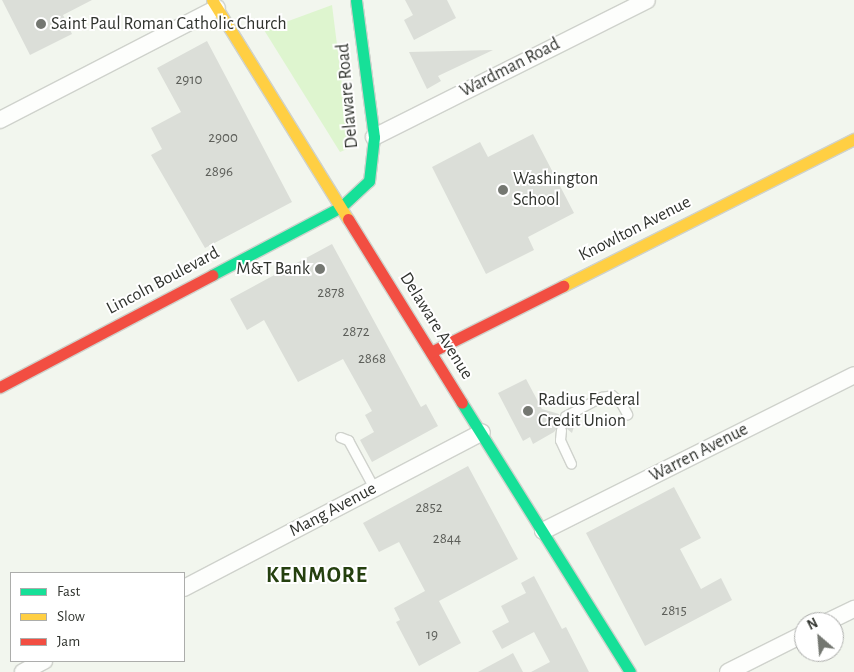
<!DOCTYPE html>
<style>
body{margin:0}
#map{position:relative;width:854px;height:672px;overflow:hidden;background:#f2f6ee;font-family:"Alegreya Sans",sans-serif}
div>[style]{position:absolute}
.green>*{inset:0;background:#def5cf}
.building>*{inset:0;background:#dbded8}
.roads{filter:drop-shadow(1px 0 #cfd2cc) drop-shadow(-1px 0 #cfd2cc) drop-shadow(0 1px #cfd2cc) drop-shadow(0 -1px #cfd2cc)}
.lane>*{height:9px;margin:-4.5px;padding:0 4.5px;transform-origin:4.5px;border-radius:4.5px;background:#fdfefc}
.street>*{height:16px;margin:-8px;padding:0 8px;transform-origin:8px;border-radius:8px;background:#fdfefc}
.fast>*{height:11px;margin:-5.5px;padding:0 5.5px;transform-origin:5.5px;border-radius:5.5px;background:#16e098}
.slow>*{height:11px;margin:-5.5px;padding:0 5.5px;transform-origin:5.5px;border-radius:5.5px;background:#ffcf43}
.jam>*{height:11px;margin:-5.5px;padding:0 5.5px;transform-origin:5.5px;border-radius:5.5px;background:#f24e42}
.dots>*{width:14px;height:14px;translate:-50% -50%;box-sizing:border-box;border:2px solid #fff;border-radius:50%}
span{translate:-50% -50%;white-space:nowrap;text-align:center;line-height:1.15;-webkit-text-stroke:4px #fff;paint-order:stroke}
.number-label{font-size:15px;color:#5c5e59}
.number-label span{-webkit-text-stroke-width:0}
.poi-label{font-size:18px;color:#30332e}
.left{translate:0 -50%;text-align:left}
.right{translate:-100% -50%;text-align:right}
.street-label{font-size:18px;color:#30332e}
.district-label{font-size:22px;color:#25400f;font-weight:700;letter-spacing:1px}
.legend{position:absolute;left:10px;top:572px;width:175px;height:90px;box-sizing:border-box;background:#fff;border:1px solid #acadab;margin:0;padding:6px 9px;list-style:none;font-size:15px;color:#30332e}
.legend li{display:flex;align-items:center;gap:10px;height:25px}
.legend b{width:25px;border:1px solid #acadab}
.north{position:absolute;left:794px;top:612px;width:50px;height:50px;box-sizing:border-box;background:#fff;border:1px solid #acadab;border-radius:50%;rotate:333deg;font-size:14px;font-weight:700;line-height:20px;text-align:center;color:#30332e}
.north::after{content:'';display:block;margin:auto;width:18px;height:22px;background:#747771;clip-path:polygon(50% 0,100% 100%,50% 72%,0 100%)}
</style>
<div id="map">
<div class="green">
<i style="clip-path:polygon(332px 5px,350px 148px,340px 152px,264px 30px)"></i>
</div>
<div class="building">
<i style="clip-path:polygon(2px 0,92px 0,63px 15px,72px 34px,30px 55px)"></i>
<i style="clip-path:polygon(405px 0,447px 0,456px 18px,414px 40px,404px 20px,413px 15px)"></i>
<i style="clip-path:polygon(207px 41px,292px 202px,205px 248px,151px 155px,162px 149px,151px 128px,181px 112px,157px 68px)"></i>
<i style="clip-path:polygon(493px 50px,438px 76px,441px 81px,427px 89px,409px 52px)"></i>
<i style="clip-path:polygon(533px 134px,574px 213px,528px 237px,534px 250px,486px 274px,432px 167px,480px 142px,488px 157px)"></i>
<i style="clip-path:polygon(332px 244px,421px 407px,426px 404px,438px 426px,372px 462px,360px 440px,374px 432px,365px 415px,372px 411px,343px 359px,298px 382px,264px 320px,247px 330px,230px 299px)"></i>
<i style="clip-path:polygon(526px 379px,542px 409px,559px 414px,562px 422px,576px 420px,572px 433px,561px 424px,554px 432px,533px 444px,530px 437px,523px 441px,498px 393px)"></i>
<i style="clip-path:polygon(468px 466px,518px 559px,439px 601px,461px 643px,419px 666px,396px 622px,400px 620px,394px 608px,425px 591px,399px 542px,379px 552px,363px 523px)"></i>
<i style="clip-path:polygon(674px 487px,701px 538px,680px 549px,701px 589px,721px 578px,732px 600px,645px 646px,586px 533px)"></i>
<i style="clip-path:polygon(534px 576px,562px 629px,566px 627px,589px 672px,531px 672px,550px 662px,534px 632px,502px 649px,492px 631px,509px 622px,501px 606px,526px 593px,521px 583px)"></i>
<i style="clip-path:polygon(513px 653px,523px 672px,478px 672px)"></i>
</div>
<div class="roads">
<div class="lane">
<i style="left:565px;top:416px;width:41px;rotate:-27.8deg"></i>
<i style="left:601px;top:397px;width:11px;rotate:-10deg"></i>
<i style="left:612px;top:395px;width:12px;rotate:42deg"></i>
<i style="left:621px;top:403px;width:13px;rotate:61deg"></i>
<i style="left:561px;top:430px;width:10px;rotate:96deg"></i>
<i style="left:560px;top:440px;width:26px;rotate:65deg"></i>
<i style="left:340px;top:437px;width:9px;rotate:21deg"></i>
<i style="left:348px;top:440px;width:55px;rotate:61.6deg"></i>
</div>
<div class="street">
<i style="left:0;top:120px;width:244px;rotate:-27.3deg"></i>
<i style="left:374px;top:137px;width:305px;rotate:-26.6deg"></i>
<i style="left:543px;top:531px;width:348px;rotate:-26.6deg"></i>
<i style="left:184px;top:588px;width:336px;rotate:-27.6deg"></i>
<i style="left:827px;top:622px;width:30px;rotate:-26deg"></i>
<i style="left:23px;top:672px;width:24px;rotate:-28deg"></i>
<i style="left:728px;top:672px;width:85px;rotate:-26.6deg"></i>
</div>
<div class="fast">
<i style="left:212px;top:275px;width:146px;rotate:-27.8deg"></i>
<i style="left:341px;top:207px;width:38px;rotate:-43deg"></i>
<i style="left:369px;top:181px;width:44px;rotate:-83.5deg"></i>
<i style="left:374px;top:137px;width:138px;rotate:-97.5deg"></i>
<i style="left:462px;top:403px;width:317px;rotate:58deg"></i>
</div>
<div class="slow">
<i style="left:212px;top:0;width:258px;rotate:58.2deg"></i>
<i style="left:563px;top:286px;width:326px;rotate:-26.8deg"></i>
</div>
<div class="jam">
<i style="left:348px;top:219px;width:216px;rotate:58.2deg"></i>
<i style="left:431px;top:352px;width:148px;rotate:-26.6deg"></i>
<i style="left:0;top:387px;width:240px;rotate:-27.8deg"></i>
</div>
</div>
<div class="dots">
<i style="left:41px;top:24px;background:#747771"></i>
<i style="left:503px;top:190px;background:#747771"></i>
<i style="left:320px;top:269px;background:#747771"></i>
<i style="left:528px;top:411px;background:#747771"></i>
</div>
<div class="number-label">
<span style="left:189px;top:80px">2910</span>
<span style="left:223px;top:138px">2900</span>
<span style="left:219px;top:172px">2896</span>
<span style="left:331px;top:293px">2878</span>
<span style="left:356px;top:332px">2872</span>
<span style="left:372px;top:359px">2868</span>
<span style="left:429px;top:508px">2852</span>
<span style="left:447px;top:539px">2844</span>
<span style="left:674px;top:611px">2815</span>
<span style="left:432px;top:635px">19</span>
</div>
<div class="poi-label">
<span class="left" style="left:51px;top:24px">Saint Paul Roman Catholic Church</span>
<span class="left" style="left:513px;top:190px">Washington<br>School</span>
<span class="right" style="left:310px;top:269px">M&amp;T Bank</span>
<span class="left" style="left:538px;top:411px">Radius Federal<br>Credit Union</span>
</div>
<div class="street-label">
<span style="left:510px;top:68px;rotate:-27deg">Wardman Road</span>
<span style="left:348px;top:96px;rotate:-95deg">Delaware Road</span>
<span style="left:635px;top:229px;rotate:-27deg">Knowlton Avenue</span>
<span style="left:163px;top:281px;rotate:-28deg">Lincoln Boulevard</span>
<span style="left:436px;top:326px;rotate:58deg">Delaware Avenue</span>
<span style="left:699px;top:453px;rotate:-27deg">Warren Avenue</span>
<span style="left:333px;top:510px;rotate:-28deg">Mang Avenue</span>
</div>
<div class="district-label">
<span style="left:317px;top:576px">KENMORE</span>
</div>
<ul class="legend">
<li><b style="height:6px;background:#16e098"></b>Fast</li>
<li><b style="height:6px;background:#ffcf43"></b>Slow</li>
<li><b style="height:6px;background:#f24e42"></b>Jam</li>
</ul>
<div class="north">N</div>
</div>
